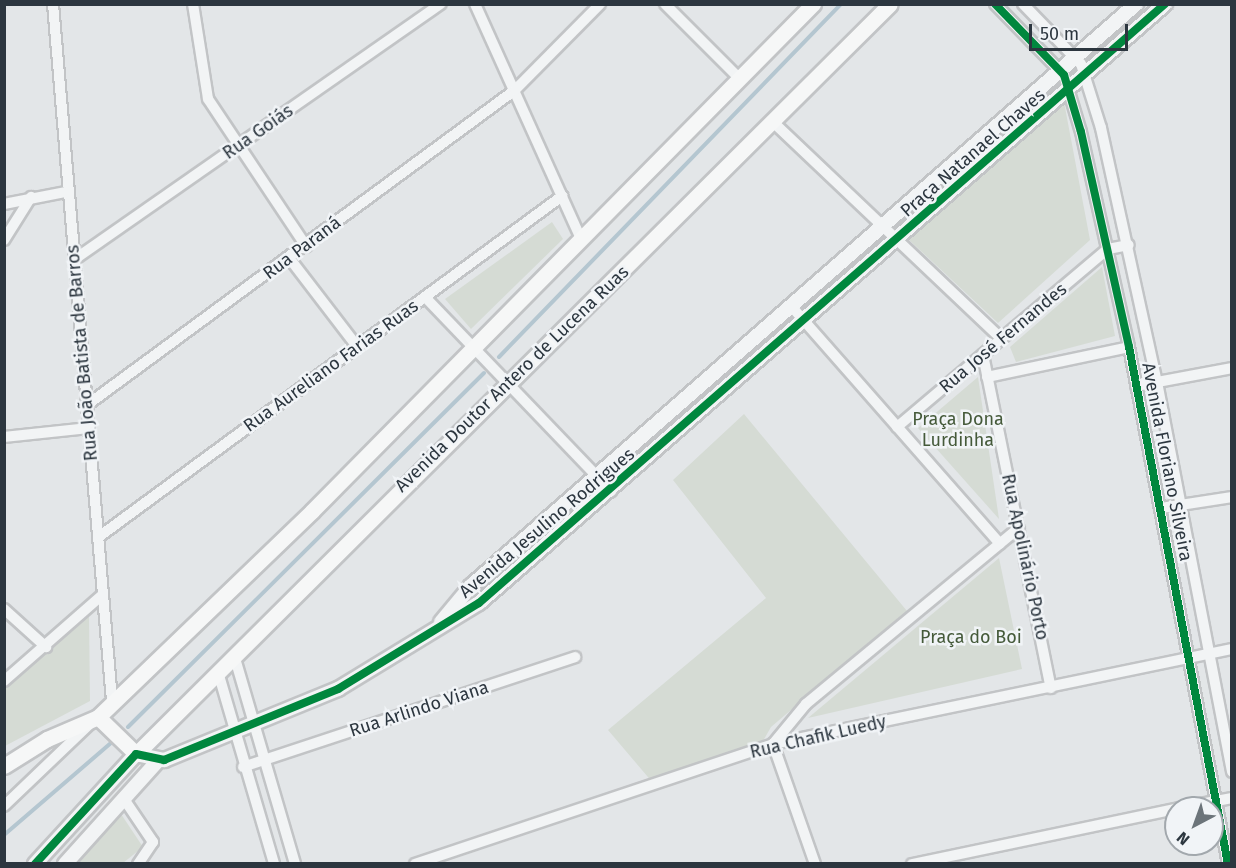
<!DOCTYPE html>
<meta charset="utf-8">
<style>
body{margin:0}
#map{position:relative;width:1236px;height:868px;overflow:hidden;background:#e3e6e8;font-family:"Fira Sans",sans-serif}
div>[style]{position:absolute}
.green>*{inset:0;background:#d5dbd4}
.stream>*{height:4px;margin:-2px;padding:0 2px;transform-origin:2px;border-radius:2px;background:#b4c6d0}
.roads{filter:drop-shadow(2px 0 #c2c4c6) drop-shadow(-2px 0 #c2c4c6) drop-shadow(0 2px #c2c4c6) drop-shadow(0 -2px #c2c4c6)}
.minor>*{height:10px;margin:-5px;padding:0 5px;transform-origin:5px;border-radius:5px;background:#f2f4f5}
.tertiary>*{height:14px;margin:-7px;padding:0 7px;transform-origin:7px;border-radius:7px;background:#f2f4f5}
.secondary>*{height:15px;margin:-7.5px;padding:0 7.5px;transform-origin:7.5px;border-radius:7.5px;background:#f6f7f7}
.cycleway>*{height:8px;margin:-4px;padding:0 4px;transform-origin:4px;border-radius:4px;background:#00873e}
span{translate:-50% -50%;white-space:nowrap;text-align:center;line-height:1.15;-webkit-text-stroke:5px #f1f4f7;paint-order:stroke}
.street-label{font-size:18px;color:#2c363f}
.park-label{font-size:18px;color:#455a3a}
.frame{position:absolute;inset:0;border:6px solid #2c363f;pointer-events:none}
.north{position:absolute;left:1164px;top:796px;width:60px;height:60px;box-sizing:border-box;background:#f1f4f7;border:2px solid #a2a8ad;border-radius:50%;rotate:221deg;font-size:16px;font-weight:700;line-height:24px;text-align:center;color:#2c363f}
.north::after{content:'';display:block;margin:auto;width:21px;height:27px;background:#6c747a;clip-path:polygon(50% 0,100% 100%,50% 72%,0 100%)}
.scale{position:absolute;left:1029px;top:24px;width:99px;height:27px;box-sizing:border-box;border:3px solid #2c363f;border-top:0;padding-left:8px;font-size:18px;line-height:21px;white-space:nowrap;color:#2c363f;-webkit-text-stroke:4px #f1f4f7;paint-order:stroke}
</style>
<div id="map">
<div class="green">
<i style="clip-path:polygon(1064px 102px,1090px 240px,998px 323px,907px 238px)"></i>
<i style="clip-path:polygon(552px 222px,563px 239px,471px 329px,445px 299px)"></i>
<i style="clip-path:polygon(1102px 267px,1115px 336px,1016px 362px,1010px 347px)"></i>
<i style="clip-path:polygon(978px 377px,999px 519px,918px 428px)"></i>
<i style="clip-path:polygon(744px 414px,907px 611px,771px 727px,759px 748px,653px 783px,608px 730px,766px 598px,673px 480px)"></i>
<i style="clip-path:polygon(999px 558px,1022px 669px,808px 718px)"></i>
<i style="clip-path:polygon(89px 616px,90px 701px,5px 746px,4px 687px)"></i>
<i style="clip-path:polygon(121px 814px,143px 847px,123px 863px,75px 864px)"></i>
</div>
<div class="stream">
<i style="left:499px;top:357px;width:492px;rotate:-45.9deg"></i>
<i style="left:128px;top:727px;width:502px;rotate:-44.84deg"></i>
<i style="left:4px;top:835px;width:141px;rotate:-40.7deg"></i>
</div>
<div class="roads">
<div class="minor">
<i style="left:53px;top:4px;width:699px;rotate:85.16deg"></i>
<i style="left:193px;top:4px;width:96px;rotate:81deg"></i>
<i style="left:208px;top:99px;width:177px;rotate:56.3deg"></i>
<i style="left:475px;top:4px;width:258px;rotate:65.7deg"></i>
<i style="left:665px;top:4px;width:106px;rotate:45deg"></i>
<i style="left:995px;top:4px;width:99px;rotate:45.8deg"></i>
<i style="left:1064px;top:75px;width:59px;rotate:73.4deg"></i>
<i style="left:1081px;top:132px;width:220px;rotate:77.4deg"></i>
<i style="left:1129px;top:347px;width:526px;rotate:79.16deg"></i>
<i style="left:1023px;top:4px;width:83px;rotate:46deg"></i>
<i style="left:1081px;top:64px;width:67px;rotate:72.6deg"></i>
<i style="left:1101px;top:128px;width:260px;rotate:77.6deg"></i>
<i style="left:1157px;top:382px;width:397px;rotate:79.1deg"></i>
<i style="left:773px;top:122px;width:315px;rotate:43.5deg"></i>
<i style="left:4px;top:204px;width:62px;rotate:-11.1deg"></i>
<i style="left:4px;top:240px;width:51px;rotate:-57.9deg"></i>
<i style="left:75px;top:259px;width:446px;rotate:-34.9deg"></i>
<i style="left:290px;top:259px;width:108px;rotate:52.5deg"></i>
<i style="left:425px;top:297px;width:269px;rotate:46.2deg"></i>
<i style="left:792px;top:307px;width:315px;rotate:48.7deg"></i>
<i style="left:983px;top:355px;width:340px;rotate:78.5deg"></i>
<i style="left:987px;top:377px;width:145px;rotate:-11.9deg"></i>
<i style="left:1136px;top:386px;width:98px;rotate:-10.6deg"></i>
<i style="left:87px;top:405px;width:531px;rotate:-36.35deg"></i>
<i style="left:515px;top:90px;width:121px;rotate:-45.3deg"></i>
<i style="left:897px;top:427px;width:276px;rotate:-40.2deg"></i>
<i style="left:1108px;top:249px;width:21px;rotate:-11deg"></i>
<i style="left:4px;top:437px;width:85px;rotate:-6deg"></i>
<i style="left:1161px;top:508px;width:72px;rotate:-8.8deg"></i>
<i style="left:100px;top:536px;width:574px;rotate:-36.35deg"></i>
<i style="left:4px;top:609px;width:57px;rotate:42.1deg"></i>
<i style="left:234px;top:655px;width:218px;rotate:73.7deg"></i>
<i style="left:218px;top:672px;width:200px;rotate:73.7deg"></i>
<i style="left:4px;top:681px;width:129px;rotate:-41.2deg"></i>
<i style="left:773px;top:744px;width:52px;rotate:-50.5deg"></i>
<i style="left:806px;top:704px;width:276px;rotate:-39.6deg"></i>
<i style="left:773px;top:744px;width:127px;rotate:70.7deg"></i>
<i style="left:243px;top:767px;width:350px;rotate:-18.3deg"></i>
<i style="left:124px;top:799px;width:52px;rotate:56deg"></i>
<i style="left:153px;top:842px;width:27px;rotate:124deg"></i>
<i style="left:4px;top:806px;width:122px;rotate:-43.7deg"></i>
<i style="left:1179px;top:808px;width:54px;rotate:-10.7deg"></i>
<i style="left:415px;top:864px;width:378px;rotate:-18.5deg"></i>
<i style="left:773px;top:744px;width:469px;rotate:-11.7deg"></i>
<i style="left:912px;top:864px;width:270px;rotate:-11.8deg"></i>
</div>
<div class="tertiary">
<i style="left:441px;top:622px;width:47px;rotate:-50.2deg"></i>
<i style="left:471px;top:586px;width:884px;rotate:-41.19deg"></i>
<i style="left:35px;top:864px;width:149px;rotate:-47.4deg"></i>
<i style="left:136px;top:754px;width:29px;rotate:12deg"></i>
<i style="left:164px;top:760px;width:188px;rotate:-22.2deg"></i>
<i style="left:338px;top:689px;width:165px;rotate:-31.4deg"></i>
<i style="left:479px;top:603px;width:911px;rotate:-41.13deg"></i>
<i style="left:65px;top:864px;width:137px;rotate:-48deg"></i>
</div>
<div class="secondary">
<i style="left:98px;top:717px;width:53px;rotate:44.2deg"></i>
<i style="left:136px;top:754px;width:1063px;rotate:-44.85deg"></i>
<i style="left:4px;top:766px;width:51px;rotate:-32.1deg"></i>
<i style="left:47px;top:739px;width:56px;rotate:-23.3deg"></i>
<i style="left:98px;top:717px;width:297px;rotate:-43.9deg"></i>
<i style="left:312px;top:511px;width:713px;rotate:-45.34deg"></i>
</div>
</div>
<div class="cycleway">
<i style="left:995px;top:4px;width:99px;rotate:45.8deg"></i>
<i style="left:1064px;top:75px;width:59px;rotate:73.4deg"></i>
<i style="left:1081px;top:132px;width:220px;rotate:77.4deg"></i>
<i style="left:1129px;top:347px;width:526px;rotate:79.16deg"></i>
<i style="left:35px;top:864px;width:149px;rotate:-47.4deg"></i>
<i style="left:136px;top:754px;width:29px;rotate:12deg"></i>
<i style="left:164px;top:760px;width:188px;rotate:-22.2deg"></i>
<i style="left:338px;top:689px;width:165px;rotate:-31.4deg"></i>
<i style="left:479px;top:603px;width:911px;rotate:-41.13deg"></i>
</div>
<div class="street-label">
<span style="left:258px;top:132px;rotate:-35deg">Rua Goiás</span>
<span style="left:973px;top:153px;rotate:-41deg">Praça Natanael Chaves</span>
<span style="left:302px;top:248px;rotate:-37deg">Rua Paraná</span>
<span style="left:1003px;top:338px;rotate:-40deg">Rua José Fernandes</span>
<span style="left:82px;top:353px;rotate:-95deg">Rua João Batista de Barros</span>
<span style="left:331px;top:366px;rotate:-36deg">Rua Aureliano Farias Ruas</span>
<span style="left:512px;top:379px;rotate:-44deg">Avenida Doutor Antero de Lucena Ruas</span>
<span style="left:1167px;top:462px;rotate:79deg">Avenida Floriano Silveira</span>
<span style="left:547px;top:523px;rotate:-40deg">Avenida Jesulino Rodrigues</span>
<span style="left:1025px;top:557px;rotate:78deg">Rua Apolinário Porto</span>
<span style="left:419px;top:709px;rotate:-18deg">Rua Arlindo Viana</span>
<span style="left:818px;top:737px;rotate:-13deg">Rua Chafik Luedy</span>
</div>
<div class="park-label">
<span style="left:958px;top:430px">Praça Dona<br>Lurdinha</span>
<span style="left:971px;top:637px">Praça do Boi</span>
</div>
<div class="frame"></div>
<div class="north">N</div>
<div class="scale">50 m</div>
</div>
